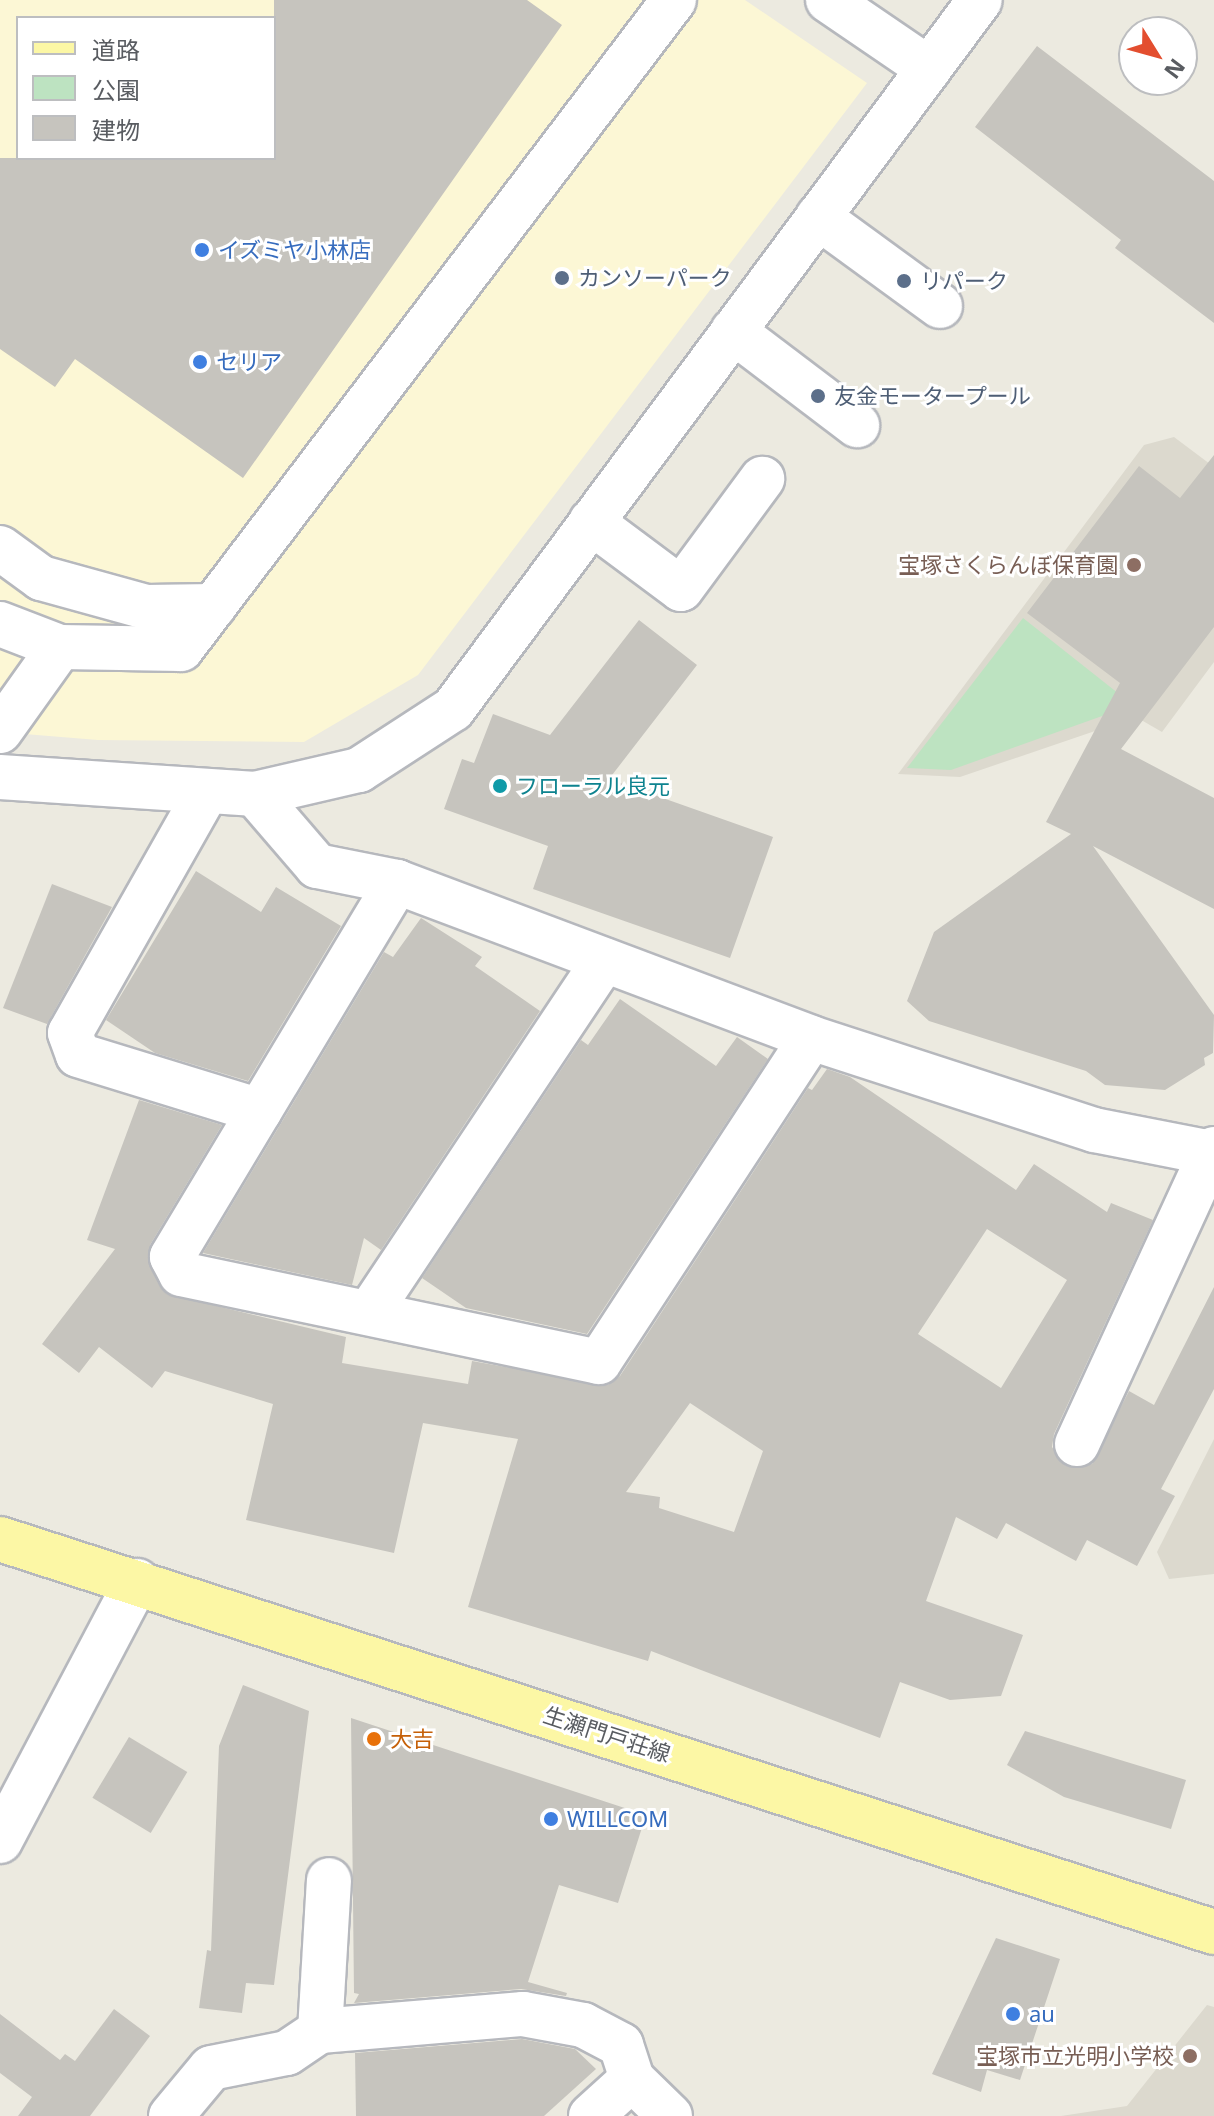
<!DOCTYPE html>
<meta charset="utf-8">
<style>
body{margin:0}
#map{position:relative;width:1214px;height:2116px;overflow:hidden;background:#eceae0;font-family:"Noto Sans","Noto Sans JP",sans-serif}
div>[style]{position:absolute}
.commercial>*{inset:0;background:#fcf7d5}
.education>*{inset:0;background:#dcd9ce}
.green>*{inset:0;background:#bde3c1}
.building>*{inset:0;background:#c6c4be;transform-origin:0 0}
.roads{filter:drop-shadow(2px 0 #b6b8bd) drop-shadow(-2px 0 #b6b8bd) drop-shadow(0 2px #b6b8bd) drop-shadow(0 -2px #b6b8bd)}
.minor>*{height:44px;margin:-22px;padding:0 22px;transform-origin:22px;border-radius:22px;background:#fff}
.major>*{height:44px;margin:-22px;padding:0 22px;transform-origin:22px;border-radius:22px;background:#fcf7a5}
.dots>*{width:22px;height:22px;translate:-50% -50%;box-sizing:border-box;border:4px solid #fff;border-radius:50%}
span{translate:-50% -50%;white-space:nowrap;text-align:center;line-height:1.15;-webkit-text-stroke:6px #fff;paint-order:stroke}
.shop-label{font-size:22px;color:#366cbe}
.left{translate:0 -50%;text-align:left}
.service-label{font-size:22px;color:#4e5e75}
.education-label{font-size:22px;color:#785e54}
.right{translate:-100% -50%;text-align:right}
.culture-label{font-size:22px;color:#0d838f}
.street-label{font-size:22px;color:#595c61}
.food-label{font-size:22px;color:#c56008}
.legend{position:absolute;left:16px;top:16px;width:260px;height:144px;box-sizing:border-box;background:#fff;border:2px solid #bdbec0;margin:0;padding:10px 14px;list-style:none;font-size:24px;color:#595c61}
.legend li{display:flex;align-items:center;gap:16px;height:40px}
.legend b{width:40px;border:2px solid #bdbec0}
.north{position:absolute;left:1118px;top:16px;width:80px;height:80px;box-sizing:border-box;background:#fff;border:2px solid #bdbec0;border-radius:50%;rotate:127deg;font-size:22px;font-weight:700;line-height:32px;text-align:center;color:#595c61}
.north::after{content:'';display:block;margin:auto;width:28px;height:36px;background:#e34e2f;clip-path:polygon(50% 0,100% 100%,50% 72%,0 100%)}
</style>
<div id="map">
<div class="commercial">
<i style="clip-path:polygon(evenodd,0 0,745px 0,867px 83px,418px 675px,304px 742px,98px 740px,0 732px,0 0,18px 18px,274px 18px,274px 158px,18px 158px,18px 18px)"></i>
</div>
<div class="education">
<i style="clip-path:polygon(1174px 437px,1214px 467px,1214px 662px,1162px 732px,1136px 717px,960px 777px,898px 774px,1144px 445px)"></i>
<i style="clip-path:polygon(1214px 1439px,1214px 1574px,1169px 1579px,1157px 1552px)"></i>
<i style="clip-path:polygon(1207px 2005px,1214px 2007px,1214px 2116px,1061px 2116px,1127px 2106px)"></i>
</div>
<div class="green">
<i style="clip-path:polygon(1023px 618px,1133px 705px,951px 770px,907px 768px)"></i>
</div>
<div class="building">
<i style="clip-path:polygon(274px 0,527px 0,562px 25px,243px 478px,75px 359px,55px 387px,0 349px,0 158px,274px 158px)"></i>
<i style="clip-path:polygon(1037px 46px,1214px 181px,1214px 323px,1115px 248px,1121px 240px,975px 127px)"></i>
<i style="clip-path:polygon(1214px 455px,1214px 627px,1121px 749px,1214px 798px,1214px 909px,1093px 846px,1214px 1015px,1213px 1053px,1204px 1058px,1205px 1065px,1165px 1090px,1105px 1085px,1086px 1071px,929px 1021px,907px 1001px,934px 932px,1071px 834px,1046px 822px,1120px 683px,1027px 613px,1139px 466px,1180px 498px)"></i>
<i style="clip-path:polygon(639px 620px,697px 665px,609px 779px,773px 837px,730px 958px,533px 889px,548px 846px,444px 809px,462px 759px,474px 763px,493px 714px,550px 735px)"></i>
<i style="clip-path:polygon(196px 871px,261px 912px,276px 887px,341px 926px,248px 1081px,155px 1053px,106px 1020px)"></i>
<i style="clip-path:polygon(52px 884px,112px 907px,47px 1024px,3px 1008px)"></i>
<i style="clip-path:polygon(421px 918px,482px 957px,475px 966px,540px 1011px,381px 1250px,364px 1238px,352px 1285px,203px 1253px,384px 952px,393px 957px)"></i>
<i style="clip-path:polygon(620px 999px,716px 1066px,737px 1037px,768px 1059px,587px 1334px,466px 1308px,422px 1278px,581px 1040px,588px 1045px)"></i>
<i style="clip-path:polygon(evenodd,827px 1069px,850px 1077px,1016px 1190px,1034px 1164px,1107px 1212px,1111px 1203px,1153px 1220px,1054px 1434px,1052px 1447px,1066px 1466px,1092px 1464px,1129px 1391px,1154px 1405px,1214px 1287px,1214px 1389px,1161px 1489px,1175px 1496px,1137px 1566px,1087px 1540px,1076px 1561px,1006px 1523px,997px 1539px,956px 1517px,926px 1601px,1023px 1635px,1001px 1696px,950px 1700px,900px 1682px,880px 1738px,651px 1651px,648px 1661px,468px 1607px,518px 1439px,423px 1423px,394px 1553px,246px 1520px,273px 1404px,165px 1371px,152px 1388px,99px 1347px,79px 1373px,42px 1344px,115px 1249px,87px 1240px,139px 1100px,222px 1125px,150px 1245px,150px 1268px,167px 1294px,346px 1337px,342px 1363px,468px 1384px,472px 1361px,608px 1385px,620px 1376px,808px 1088px,812px 1090px,827px 1069px,987px 1229px,1067px 1280px,1001px 1388px,918px 1334px,987px 1229px,827px 1069px,690px 1403px,763px 1451px,734px 1532px,659px 1508px,660px 1497px,626px 1492px,690px 1403px)"></i>
<i style="clip-path:polygon(243px 1685px,309px 1711px,274px 1985px,246px 1983px,242px 2013px,199px 2008px,207px 1950px,211px 1951px,219px 1746px)"></i>
<i style="clip-path:polygon(351px 1718px,646px 1815px,618px 1903px,559px 1885px,528px 1982px,567px 1993px,566px 1996px,521px 1989px,354px 2003px,359px 1994px,354px 1993px)"></i>
<i style="clip-path:polygon(1025px 1731px,1186px 1780px,1171px 1829px,1064px 1797px,1007px 1765px)"></i>
<i style="left:129px;top:1737px;width:68px;height:71px;rotate:31deg"></i>
<i style="clip-path:polygon(996px 1938px,1060px 1959px,1020px 2080px,987px 2070px,981px 2092px,932px 2074px)"></i>
<i style="clip-path:polygon(114px 2009px,150px 2036px,90px 2116px,18px 2116px,32px 2097px,0 2073px,0 2014px,60px 2060px,65px 2054px,75px 2061px)"></i>
<i style="clip-path:polygon(522px 2039px,575px 2049px,596px 2069px,544px 2116px,356px 2116px,355px 2053px)"></i>
</div>
<div class="roads">
<div class="minor">
<i style="left:828px;top:0;width:122px;rotate:34.3deg"></i>
<i style="left:818px;top:217px;width:151px;rotate:36.1deg"></i>
<i style="left:733px;top:331px;width:156px;rotate:37.2deg"></i>
<i style="left:591px;top:522px;width:112px;rotate:36.7deg"></i>
<i style="left:681px;top:589px;width:137px;rotate:-53.6deg"></i>
<i style="left:0;top:548px;width:51px;rotate:36.2deg"></i>
<i style="left:41px;top:578px;width:109px;rotate:15.4deg"></i>
<i style="left:146px;top:607px;width:68px;rotate:-0.8deg"></i>
<i style="left:0;top:624px;width:64px;rotate:21deg"></i>
<i style="left:0;top:731px;width:103px;rotate:-54.5deg"></i>
<i style="left:60px;top:647px;width:121px;rotate:0.9deg"></i>
<i style="left:181px;top:649px;width:815px;rotate:-52.78deg"></i>
<i style="left:0;top:777px;width:256px;rotate:3.8deg"></i>
<i style="left:255px;top:794px;width:95px;rotate:49.3deg"></i>
<i style="left:317px;top:866px;width:82px;rotate:11.3deg"></i>
<i style="left:397px;top:882px;width:442px;rotate:20.6deg"></i>
<i style="left:811px;top:1038px;width:298px;rotate:18deg"></i>
<i style="left:1094px;top:1130px;width:119px;rotate:11.1deg"></i>
<i style="left:1211px;top:1153px;width:5px;rotate:-53deg"></i>
<i style="left:207px;top:791px;width:278px;rotate:119.5deg"></i>
<i style="left:70px;top:1033px;width:23px;rotate:70deg"></i>
<i style="left:78px;top:1055px;width:190px;rotate:17.1deg"></i>
<i style="left:255px;top:794px;width:107px;rotate:-13deg"></i>
<i style="left:359px;top:770px;width:112px;rotate:-33deg"></i>
<i style="left:453px;top:709px;width:883px;rotate:-53.38deg"></i>
<i style="left:397px;top:882px;width:437px;rotate:121deg"></i>
<i style="left:172px;top:1257px;width:19px;rotate:62deg"></i>
<i style="left:181px;top:1274px;width:427px;rotate:11.9deg"></i>
<i style="left:599px;top:1362px;width:387px;rotate:-56.8deg"></i>
<i style="left:369px;top:1313px;width:424px;rotate:-56.3deg"></i>
<i style="left:1077px;top:1444px;width:320px;rotate:-65.3deg"></i>
<i style="left:0;top:1841px;width:294px;rotate:-62.2deg"></i>
<i style="left:320px;top:2031px;width:204px;rotate:-4.8deg"></i>
<i style="left:523px;top:2014px;width:61px;rotate:10.4deg"></i>
<i style="left:583px;top:2025px;width:43px;rotate:27.8deg"></i>
<i style="left:621px;top:2045px;width:36px;rotate:72deg"></i>
<i style="left:171px;top:2116px;width:62px;rotate:-50.2deg"></i>
<i style="left:211px;top:2068px;width:77px;rotate:-11.2deg"></i>
<i style="left:287px;top:2053px;width:40px;rotate:-34deg"></i>
<i style="left:320px;top:2031px;width:151px;rotate:-86.6deg"></i>
<i style="left:591px;top:2116px;width:55px;rotate:-42.1deg"></i>
<i style="left:632px;top:2079px;width:53px;rotate:44.2deg"></i>
</div>
<div class="major">
<i style="left:0;top:1539px;width:1276px;rotate:17.94deg"></i>
</div>
</div>
<div class="dots">
<i style="left:202px;top:250px;background:#3f7fe0"></i>
<i style="left:562px;top:278px;background:#5c6f8a"></i>
<i style="left:904px;top:281px;background:#5c6f8a"></i>
<i style="left:200px;top:362px;background:#3f7fe0"></i>
<i style="left:818px;top:396px;background:#5c6f8a"></i>
<i style="left:1134px;top:565px;background:#8d6e63"></i>
<i style="left:500px;top:786px;background:#0f9aa8"></i>
<i style="left:374px;top:1739px;background:#e8710a"></i>
<i style="left:551px;top:1819px;background:#3f7fe0"></i>
<i style="left:1013px;top:2014px;background:#3f7fe0"></i>
<i style="left:1190px;top:2056px;background:#8d6e63"></i>
</div>
<div class="shop-label">
<span class="left" style="left:218px;top:250px">イズミヤ小林店</span>
<span class="left" style="left:216px;top:362px">セリア</span>
<span class="left" style="left:567px;top:1819px">WILLCOM</span>
<span class="left" style="left:1029px;top:2014px">au</span>
</div>
<div class="service-label">
<span class="left" style="left:578px;top:278px">カンソーパーク</span>
<span class="left" style="left:920px;top:281px">リパーク</span>
<span class="left" style="left:834px;top:396px">友金モータープール</span>
</div>
<div class="education-label">
<span class="right" style="left:1118px;top:565px">宝塚さくらんぼ保育園</span>
<span class="right" style="left:1174px;top:2056px">宝塚市立光明小学校</span>
</div>
<div class="culture-label">
<span class="left" style="left:516px;top:786px">フローラル良元</span>
</div>
<div class="street-label">
<span style="left:607px;top:1734px;rotate:18deg">生瀬門戸荘線</span>
</div>
<div class="food-label">
<span class="left" style="left:390px;top:1739px">大吉</span>
</div>
<ul class="legend">
<li><b style="height:10px;background:#fcf7a5"></b>道路</li>
<li><b style="height:22px;background:#bde3c1"></b>公園</li>
<li><b style="height:22px;background:#c6c4be"></b>建物</li>
</ul>
<div class="north">N</div>
</div>
